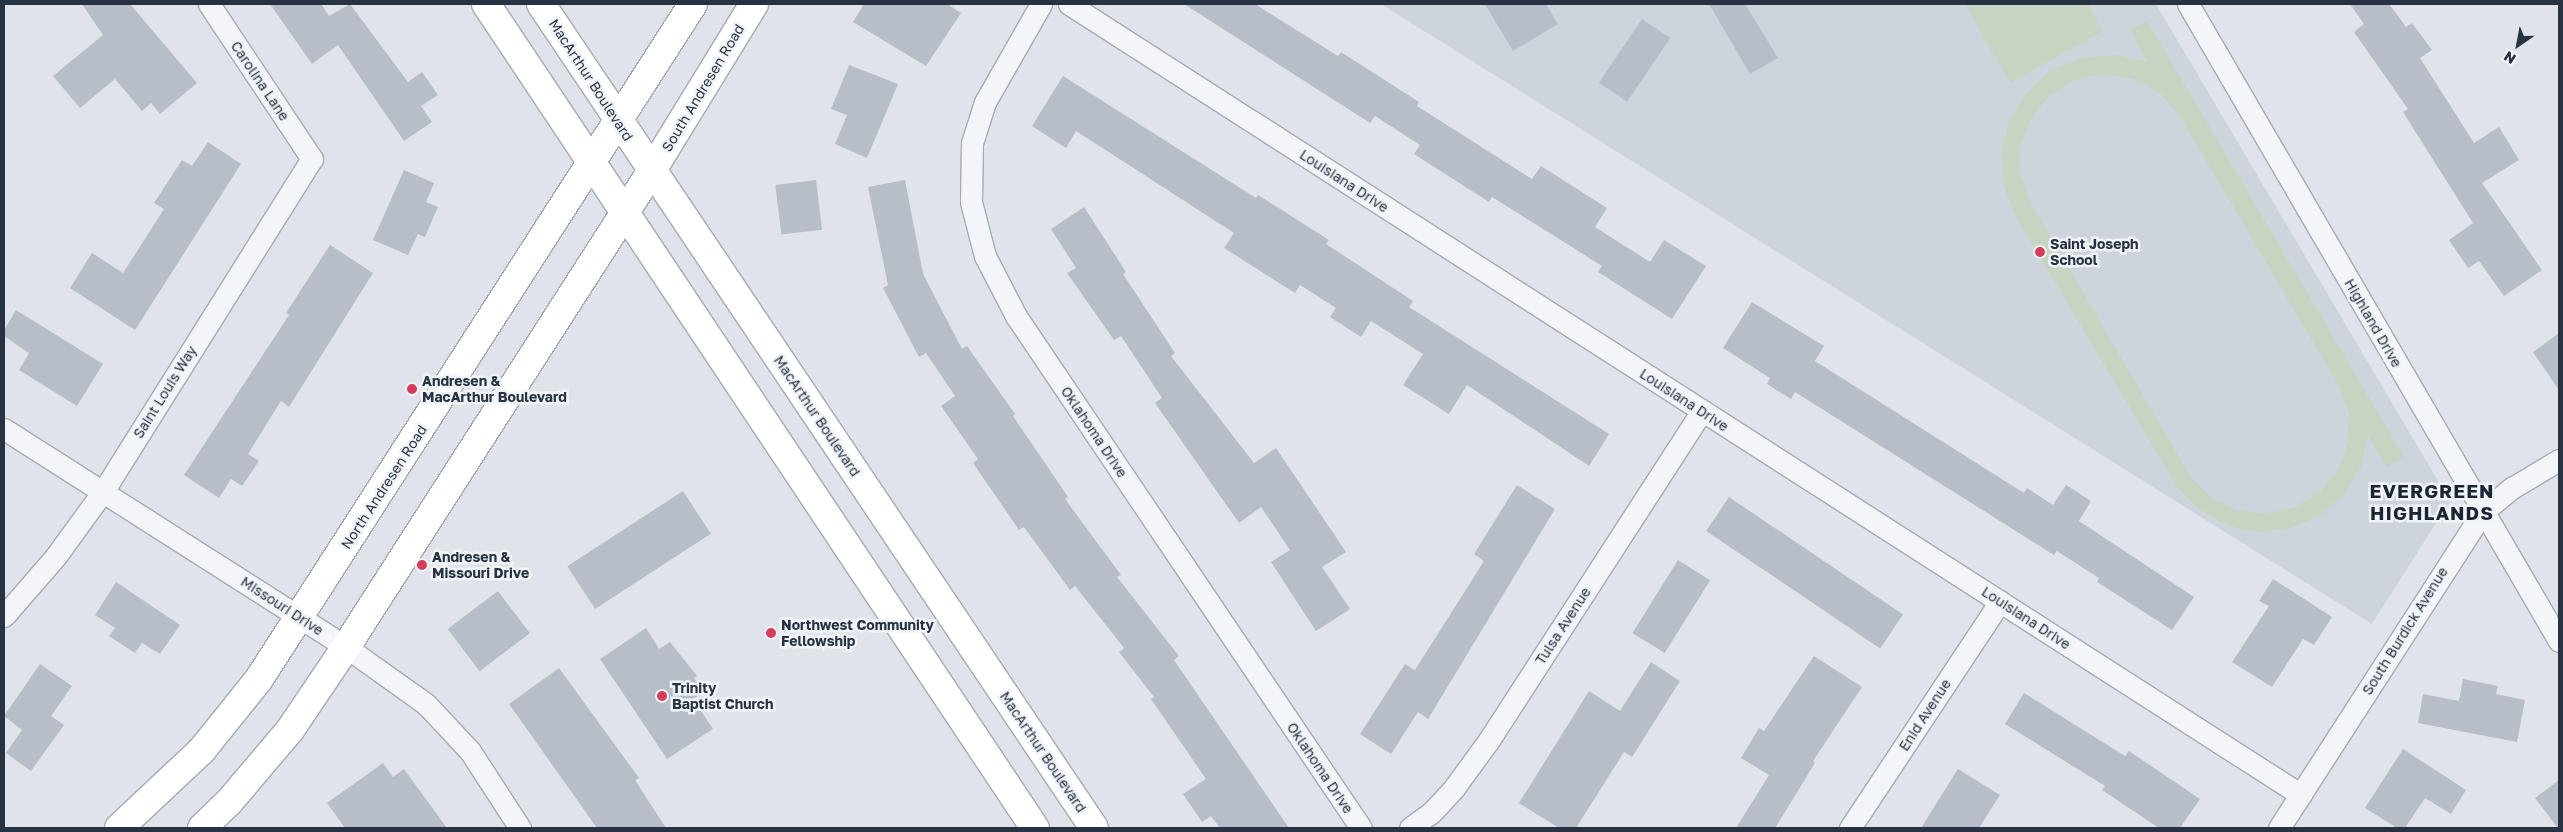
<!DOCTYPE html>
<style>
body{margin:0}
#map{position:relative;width:2563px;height:832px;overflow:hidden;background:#e0e4ea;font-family:"Golos Text",sans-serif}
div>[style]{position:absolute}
.built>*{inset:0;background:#ced4dc}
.green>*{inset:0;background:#c7d4c1}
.building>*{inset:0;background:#b7bec8;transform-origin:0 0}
.roads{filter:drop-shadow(1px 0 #a5abb5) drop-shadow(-1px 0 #a5abb5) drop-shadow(0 1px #a5abb5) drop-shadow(0 -1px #a5abb5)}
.street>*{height:21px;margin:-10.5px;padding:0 10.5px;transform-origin:10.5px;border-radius:10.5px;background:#f3f5f8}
.secondary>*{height:28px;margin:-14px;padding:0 14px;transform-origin:14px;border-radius:14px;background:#fff}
.dots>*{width:14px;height:14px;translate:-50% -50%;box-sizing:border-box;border:2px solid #f0f3f7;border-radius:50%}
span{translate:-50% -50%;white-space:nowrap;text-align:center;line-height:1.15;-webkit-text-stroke:5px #f0f3f7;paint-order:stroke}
.street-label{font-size:14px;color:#273343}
.poi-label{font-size:14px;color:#273343;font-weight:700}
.left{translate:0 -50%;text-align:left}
.district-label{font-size:19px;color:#1a2433;font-weight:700;letter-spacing:1px}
.frame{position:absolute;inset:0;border:5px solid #273343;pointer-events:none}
.north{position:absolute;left:2493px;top:20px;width:50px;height:50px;-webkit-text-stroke:4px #f0f3f7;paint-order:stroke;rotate:213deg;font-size:14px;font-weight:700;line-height:20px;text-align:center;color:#273343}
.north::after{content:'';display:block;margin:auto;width:18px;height:22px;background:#273343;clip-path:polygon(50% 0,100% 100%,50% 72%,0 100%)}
</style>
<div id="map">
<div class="built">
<i style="clip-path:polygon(1381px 4px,2156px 4px,2450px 501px,2372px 624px)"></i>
</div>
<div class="green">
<i style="clip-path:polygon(1965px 4px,2088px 4px,2103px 31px,2010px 83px)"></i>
<i style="clip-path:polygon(evenodd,2147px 21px,2404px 457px,2387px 467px,2368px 435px,2361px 466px,2345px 493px,2321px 515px,2291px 528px,2260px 532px,2229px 526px,2200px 510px,2178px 488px,2016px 217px,2004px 186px,2002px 152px,2009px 120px,2027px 92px,2052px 70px,2083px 58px,2116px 55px,2148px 62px,2130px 30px,2147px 21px,2105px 74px,2134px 79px,2160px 93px,2180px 116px,2339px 386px,2349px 413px,2348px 442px,2338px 470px,2320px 492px,2295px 507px,2266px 514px,2237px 510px,2211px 497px,2190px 476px,2031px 203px,2020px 175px,2020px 146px,2031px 118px,2050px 95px,2075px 80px,2105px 74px)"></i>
</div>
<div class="building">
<i style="clip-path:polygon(82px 4px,130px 4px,197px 83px,160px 114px,151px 103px,142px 111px,115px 79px,80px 108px,53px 76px,103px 35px)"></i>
<i style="clip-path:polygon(270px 4px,321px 4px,329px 16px,350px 4px,408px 82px,422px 72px,438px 95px,421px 106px,432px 122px,404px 141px,338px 45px,312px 64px)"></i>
<i style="clip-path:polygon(864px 4px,947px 4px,961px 13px,926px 66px,853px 22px)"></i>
<i style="clip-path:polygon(1184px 4px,1255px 4px,1338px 56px,1341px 52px,1419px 102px,1417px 106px,1532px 179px,1541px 166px,1607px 208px,1595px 227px,1650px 262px,1664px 240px,1706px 266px,1672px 319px,1598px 272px,1602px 266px,1492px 197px,1489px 202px,1414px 154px,1420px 145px,1375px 116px,1370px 123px)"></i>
<i style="clip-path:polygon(1485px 4px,1546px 4px,1558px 24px,1513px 51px)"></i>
<i style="clip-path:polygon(1709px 4px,1745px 4px,1778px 58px,1750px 74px)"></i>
<i style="clip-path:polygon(2350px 4px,2389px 4px,2406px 27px,2412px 23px,2432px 50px,2420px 58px,2474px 143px,2499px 127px,2519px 160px,2482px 183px,2542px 270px,2504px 296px,2479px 261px,2468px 268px,2449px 240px,2473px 223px,2403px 112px,2408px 109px,2354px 32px,2364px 24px)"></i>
<i style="left:1642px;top:19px;width:34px;height:77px;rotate:34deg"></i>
<i style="clip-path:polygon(849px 65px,898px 84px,867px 158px,835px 144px,847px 115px,831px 109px)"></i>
<i style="clip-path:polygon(1063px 76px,1256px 198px,1258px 195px,1329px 240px,1326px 244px,1413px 301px,1409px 307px,1609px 434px,1589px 466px,1467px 385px,1449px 414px,1403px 385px,1423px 354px,1371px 321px,1361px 337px,1330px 317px,1336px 308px,1300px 285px,1295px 293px,1224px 248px,1234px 233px,1076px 131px,1066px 148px,1032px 126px)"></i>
<i style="clip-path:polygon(208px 142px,241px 164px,135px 330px,70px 288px,92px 253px,123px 273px,164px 209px,154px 203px,182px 160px,192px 166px)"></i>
<i style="clip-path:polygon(404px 170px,434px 183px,426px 202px,438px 207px,425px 237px,418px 234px,408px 255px,373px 240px)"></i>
<i style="left:816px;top:180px;width:50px;height:41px;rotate:83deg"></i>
<i style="clip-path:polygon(905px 180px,923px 274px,962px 349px,967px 346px,1015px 414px,1013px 416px,1068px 497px,1065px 499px,1121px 575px,1117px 577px,1179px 656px,1174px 660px,1289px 828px,1220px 828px,1211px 816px,1202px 822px,1183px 794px,1206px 779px,1151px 699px,1154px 697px,1119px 652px,1124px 648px,1075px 586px,1070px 590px,1024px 527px,1019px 530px,973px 463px,978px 459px,941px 406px,955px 396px,926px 353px,919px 357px,883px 288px,888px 285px,868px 187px)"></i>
<i style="clip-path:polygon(1084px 207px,1126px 272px,1123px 274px,1175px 353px,1171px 356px,1254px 463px,1276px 448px,1346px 552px,1322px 567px,1350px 609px,1316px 631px,1271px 562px,1290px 550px,1261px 507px,1239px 523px,1155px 403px,1162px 398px,1121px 336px,1114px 340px,1067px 273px,1076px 268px,1051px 229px)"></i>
<i style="clip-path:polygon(330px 245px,373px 273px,289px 407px,281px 401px,248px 454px,259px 461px,242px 486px,231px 479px,219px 498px,184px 475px,289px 315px,286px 313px)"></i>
<i style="clip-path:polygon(1752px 302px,1824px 346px,1815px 361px,2024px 493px,2027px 488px,2053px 505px,2066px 485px,2091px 501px,2079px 521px,2194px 597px,2172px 630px,2097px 582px,2099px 578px,2057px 551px,2054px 555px,1795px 392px,1791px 399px,1767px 384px,1770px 378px,1723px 348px)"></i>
<i style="clip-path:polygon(16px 310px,103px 364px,77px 406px,19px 370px,29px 353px,4px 336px,4px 330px)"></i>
<i style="clip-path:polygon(2559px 333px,2559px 390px,2533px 352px)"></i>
<i style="clip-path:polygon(1517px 485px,1555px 509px,1428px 719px,1418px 712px,1391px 754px,1360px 734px,1405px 664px,1415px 670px,1484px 561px,1474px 554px)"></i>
<i style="left:683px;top:491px;width:51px;height:138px;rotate:57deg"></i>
<i style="left:1729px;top:497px;width:210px;height:41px;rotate:34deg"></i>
<i style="left:1678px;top:560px;width:38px;height:86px;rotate:32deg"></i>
<i style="clip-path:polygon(2273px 579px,2332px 617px,2314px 645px,2303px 639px,2272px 687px,2232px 662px,2269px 606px,2259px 601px)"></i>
<i style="clip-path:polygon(116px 582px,180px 625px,160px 654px,142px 643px,135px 653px,109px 636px,115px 628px,95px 615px)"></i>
<i style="left:498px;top:591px;width:53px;height:63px;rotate:53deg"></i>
<i style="clip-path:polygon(646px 628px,659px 649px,670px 642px,697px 676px,694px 678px,703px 693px,693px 699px,713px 729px,667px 759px,600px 659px)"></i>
<i style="clip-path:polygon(1814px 656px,1862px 687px,1813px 761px,1815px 763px,1775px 828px,1736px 828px,1769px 775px,1741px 758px,1759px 728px,1764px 731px)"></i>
<i style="clip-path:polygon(1651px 662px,1680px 681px,1632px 757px,1624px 752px,1576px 828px,1559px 828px,1519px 803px,1589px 691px,1620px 711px)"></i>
<i style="clip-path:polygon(40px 664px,72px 686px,51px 716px,64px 725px,31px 771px,6px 753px,22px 730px,4px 716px)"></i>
<i style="clip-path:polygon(559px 668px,639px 778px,635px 780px,666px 828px,597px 828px,509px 704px)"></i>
<i style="clip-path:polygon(2463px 679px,2498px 686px,2496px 694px,2525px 700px,2517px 742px,2418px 723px,2423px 694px,2459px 701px)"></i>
<i style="clip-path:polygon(2024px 693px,2125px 756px,2129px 751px,2200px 799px,2180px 828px,2159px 828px,2102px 790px,2105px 786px,2005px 724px)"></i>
<i style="clip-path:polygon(2403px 749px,2466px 790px,2451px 814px,2425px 798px,2405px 828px,2397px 828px,2365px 808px)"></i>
<i style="clip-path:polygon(383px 763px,393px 777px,404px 769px,447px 828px,345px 828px,327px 803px)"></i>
<i style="clip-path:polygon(1958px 769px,2000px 795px,1979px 828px,1921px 828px)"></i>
<i style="clip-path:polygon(2559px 780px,2559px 828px,2558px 828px,2535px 798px)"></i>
</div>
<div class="roads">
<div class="street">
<i style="left:1041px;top:4px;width:113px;rotate:119.7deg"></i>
<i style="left:985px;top:102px;width:43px;rotate:107.6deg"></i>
<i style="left:972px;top:143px;width:59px;rotate:91deg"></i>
<i style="left:971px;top:202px;width:56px;rotate:75.5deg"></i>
<i style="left:985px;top:256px;width:68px;rotate:62.7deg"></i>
<i style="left:1016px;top:316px;width:617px;rotate:56.03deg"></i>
<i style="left:1069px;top:4px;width:1464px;rotate:32.7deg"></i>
<i style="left:2188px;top:4px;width:737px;rotate:59.78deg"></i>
<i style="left:4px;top:429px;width:406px;rotate:32.5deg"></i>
<i style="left:346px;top:647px;width:98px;rotate:35.5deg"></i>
<i style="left:426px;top:704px;width:64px;rotate:46.9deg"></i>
<i style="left:470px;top:751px;width:92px;rotate:57deg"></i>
<i style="left:4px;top:616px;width:79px;rotate:-49.1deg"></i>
<i style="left:56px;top:556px;width:82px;rotate:-54deg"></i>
<i style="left:104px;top:490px;width:391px;rotate:-57.9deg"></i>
<i style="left:312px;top:159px;width:186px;rotate:-123.6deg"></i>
<i style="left:1410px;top:828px;width:26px;rotate:-36deg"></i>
<i style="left:1431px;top:813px;width:34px;rotate:-47deg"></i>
<i style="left:1454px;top:788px;width:59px;rotate:-53.9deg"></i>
<i style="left:1489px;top:740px;width:392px;rotate:-57.1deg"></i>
<i style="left:1850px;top:828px;width:272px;rotate:-56.5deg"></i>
<i style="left:2279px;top:828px;width:376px;rotate:-57.2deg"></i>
<i style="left:2483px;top:512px;width:38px;rotate:-40deg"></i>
<i style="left:2512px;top:488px;width:55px;rotate:-30.8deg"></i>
</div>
<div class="secondary">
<i style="left:486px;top:4px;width:990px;rotate:56.33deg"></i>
<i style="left:541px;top:4px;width:992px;rotate:56.13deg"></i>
<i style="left:119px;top:828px;width:114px;rotate:-43.2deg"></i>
<i style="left:202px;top:750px;width:91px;rotate:-51.2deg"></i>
<i style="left:259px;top:679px;width:802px;rotate:-57.26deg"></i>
<i style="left:202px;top:828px;width:37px;rotate:-44deg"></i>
<i style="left:229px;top:802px;width:94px;rotate:-49.7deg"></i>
<i style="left:290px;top:730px;width:100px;rotate:-56deg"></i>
<i style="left:346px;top:647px;width:564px;rotate:-57.3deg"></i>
<i style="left:651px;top:172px;width:197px;rotate:-58.5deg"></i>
</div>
</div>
<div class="dots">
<i style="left:2040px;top:252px;background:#d73d5b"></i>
<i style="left:412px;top:389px;background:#d73d5b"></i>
<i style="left:422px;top:565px;background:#d73d5b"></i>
<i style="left:771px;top:633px;background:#d73d5b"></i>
<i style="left:662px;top:696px;background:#d73d5b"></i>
</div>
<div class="street-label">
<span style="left:591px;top:80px;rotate:57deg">MacArthur Boulevard</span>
<span style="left:260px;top:81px;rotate:56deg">Carolina Lane</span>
<span style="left:703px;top:88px;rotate:-59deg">South Andresen Road</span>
<span style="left:1344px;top:181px;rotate:33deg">Louisiana Drive</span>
<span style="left:2373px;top:323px;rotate:60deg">Highland Drive</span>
<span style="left:165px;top:392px;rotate:-58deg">Saint Louis Way</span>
<span style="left:1684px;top:400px;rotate:33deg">Louisiana Drive</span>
<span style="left:817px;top:416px;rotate:56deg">MacArthur Boulevard</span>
<span style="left:1094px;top:432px;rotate:56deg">Oklahoma Drive</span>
<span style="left:384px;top:487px;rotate:-57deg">North Andresen Road</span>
<span style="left:282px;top:606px;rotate:33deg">Missouri Drive</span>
<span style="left:2026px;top:618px;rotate:33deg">Louisiana Drive</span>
<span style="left:1563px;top:626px;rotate:-57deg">Tulsa Avenue</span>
<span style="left:2405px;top:631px;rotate:-58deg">South Burdick Avenue</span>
<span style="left:1925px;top:715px;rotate:-57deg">Enid Avenue</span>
<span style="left:1043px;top:752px;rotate:56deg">MacArthur Boulevard</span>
<span style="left:1320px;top:768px;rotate:56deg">Oklahoma Drive</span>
</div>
<div class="poi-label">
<span class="left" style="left:2050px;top:252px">Saint Joseph<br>School</span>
<span class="left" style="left:422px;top:389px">Andresen &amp;<br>MacArthur Boulevard</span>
<span class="left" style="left:432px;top:565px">Andresen &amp;<br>Missouri Drive</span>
<span class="left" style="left:781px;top:633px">Northwest Community<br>Fellowship</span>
<span class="left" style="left:672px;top:696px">Trinity<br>Baptist Church</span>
</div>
<div class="district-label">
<span style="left:2432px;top:502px">EVERGREEN<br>HIGHLANDS</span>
</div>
<div class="frame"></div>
<div class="north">N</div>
</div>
